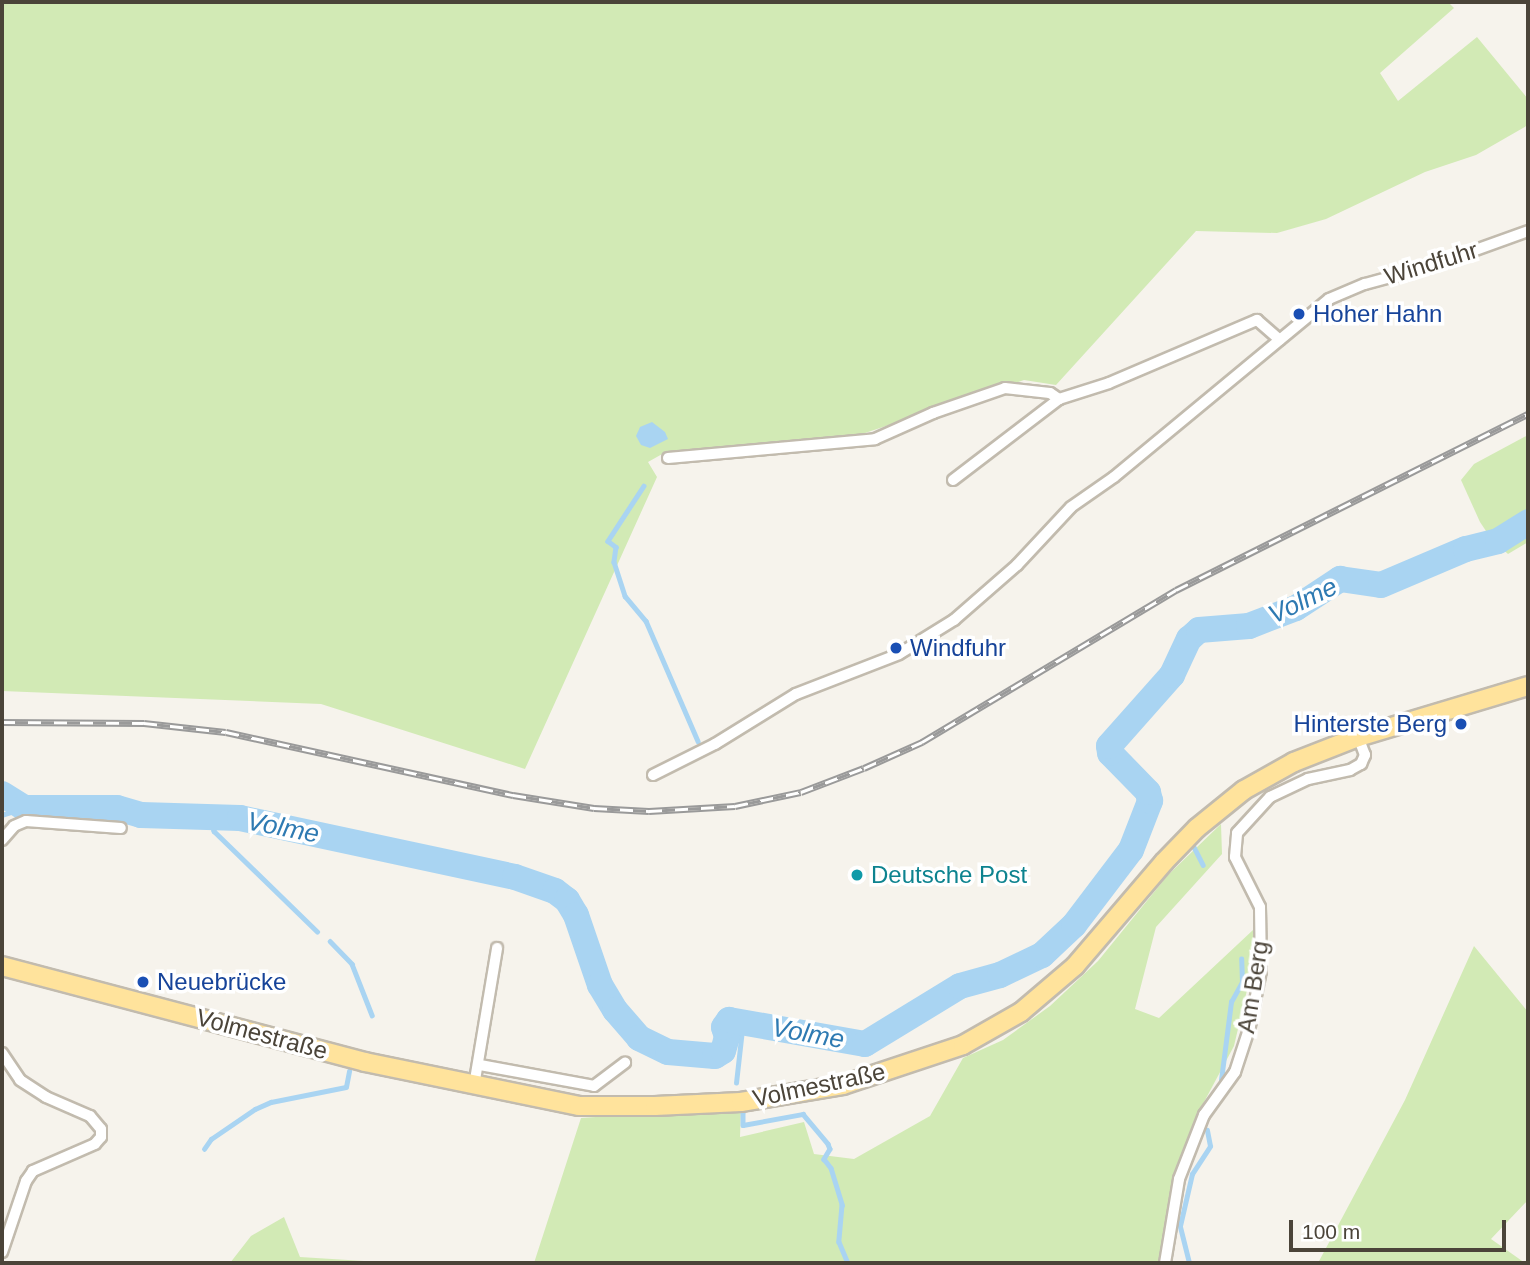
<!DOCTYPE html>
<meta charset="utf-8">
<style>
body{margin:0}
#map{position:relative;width:1530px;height:1265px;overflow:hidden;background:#f6f3ec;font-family:Arial,sans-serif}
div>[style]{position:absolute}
.green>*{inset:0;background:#d2eab5}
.water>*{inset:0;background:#a9d4f2}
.stream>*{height:4.5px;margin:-2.25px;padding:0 2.25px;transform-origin:2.25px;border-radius:2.25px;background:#a9d4f2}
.river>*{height:26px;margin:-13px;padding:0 13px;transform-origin:13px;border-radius:13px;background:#a9d4f2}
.roads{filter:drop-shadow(2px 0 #c2bbae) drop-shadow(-2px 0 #c2bbae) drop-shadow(0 2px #c2bbae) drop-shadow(0 -2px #c2bbae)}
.street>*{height:10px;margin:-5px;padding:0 5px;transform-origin:5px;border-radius:5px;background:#fff}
.primary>*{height:18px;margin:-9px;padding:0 9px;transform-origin:9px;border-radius:9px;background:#ffe39c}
.rail>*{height:7px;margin-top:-3.5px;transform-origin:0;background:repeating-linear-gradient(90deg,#fff 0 13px,#9a9a9a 0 26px);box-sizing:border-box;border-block:2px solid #9a9a9a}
.dots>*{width:19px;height:19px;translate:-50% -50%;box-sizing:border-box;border:4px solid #fff;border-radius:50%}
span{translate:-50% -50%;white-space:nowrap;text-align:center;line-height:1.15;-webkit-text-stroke:7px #fff;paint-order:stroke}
.street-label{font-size:24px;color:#4b4439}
.transit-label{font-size:24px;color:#164399}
.left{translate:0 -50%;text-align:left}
.right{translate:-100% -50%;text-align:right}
.culture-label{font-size:24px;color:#0d838f}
.water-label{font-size:26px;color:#2e7ab2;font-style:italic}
.frame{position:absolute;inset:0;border:4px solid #4b4439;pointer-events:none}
.scale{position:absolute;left:1289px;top:1220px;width:217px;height:32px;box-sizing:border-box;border:4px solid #4b4439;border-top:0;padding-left:9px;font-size:21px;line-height:24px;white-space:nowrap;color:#4b4439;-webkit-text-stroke:5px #fff;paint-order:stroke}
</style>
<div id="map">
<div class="green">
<i style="clip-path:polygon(2px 2px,1448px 2px,1454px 8px,1380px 73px,1398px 101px,1477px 37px,1528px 99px,1528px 125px,1476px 155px,1425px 172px,1326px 219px,1277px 233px,1196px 231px,1056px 385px,1024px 380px,862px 434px,664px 453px,648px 462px,657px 477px,525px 769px,321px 704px,2px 691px)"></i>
<i style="clip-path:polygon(1528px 435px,1528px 542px,1508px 554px,1492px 540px,1480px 522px,1461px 480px,1474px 464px)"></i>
<i style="clip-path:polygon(1221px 824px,1222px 854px,1156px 927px,1135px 1009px,1159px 1018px,1253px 930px,1254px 960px,1234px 1046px,1196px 1117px,1175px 1178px,1161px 1263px,534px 1263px,581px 1118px,741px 1107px,740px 1137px,804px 1122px,814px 1154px,854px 1159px,930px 1116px,963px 1058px,1003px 1040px,1050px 1006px,1098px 961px,1168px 875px)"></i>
<i style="clip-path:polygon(1474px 946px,1528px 1012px,1528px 1200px,1491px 1239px,1525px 1263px,1318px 1263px,1405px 1100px)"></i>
<i style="clip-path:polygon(284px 1217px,300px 1257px,364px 1261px,364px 1263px,230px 1263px,251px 1236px)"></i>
</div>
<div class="water">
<i style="clip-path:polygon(652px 422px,665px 432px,668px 439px,650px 448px,641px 445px,636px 436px,640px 427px)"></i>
</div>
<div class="stream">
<i style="left:644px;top:486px;width:66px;rotate:123.2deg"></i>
<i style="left:608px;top:541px;width:10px;rotate:37deg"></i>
<i style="left:616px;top:547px;width:15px;rotate:98deg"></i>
<i style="left:614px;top:562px;width:36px;rotate:72deg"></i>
<i style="left:625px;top:596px;width:33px;rotate:50deg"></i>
<i style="left:646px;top:621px;width:131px;rotate:66.6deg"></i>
<i style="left:2px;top:815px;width:23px;rotate:-18deg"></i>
<i style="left:209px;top:817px;width:15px;rotate:70deg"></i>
<i style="left:214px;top:831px;width:144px;rotate:44.2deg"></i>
<i style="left:1194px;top:847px;width:20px;rotate:63deg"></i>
<i style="left:330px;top:941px;width:32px;rotate:46deg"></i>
<i style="left:352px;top:964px;width:55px;rotate:68.6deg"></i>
<i style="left:1221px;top:1080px;width:79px;rotate:-82.7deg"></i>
<i style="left:1231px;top:1002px;width:23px;rotate:-61deg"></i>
<i style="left:1242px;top:982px;width:23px;rotate:-92deg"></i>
<i style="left:736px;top:1083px;width:62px;rotate:-83.6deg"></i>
<i style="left:743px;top:1113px;width:12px;rotate:90deg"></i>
<i style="left:743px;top:1125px;width:61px;rotate:-10.4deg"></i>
<i style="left:803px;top:1114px;width:39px;rotate:50deg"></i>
<i style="left:828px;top:1144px;width:5px;rotate:68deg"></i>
<i style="left:830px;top:1149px;width:12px;rotate:121deg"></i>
<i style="left:824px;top:1159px;width:11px;rotate:52deg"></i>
<i style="left:831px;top:1168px;width:39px;rotate:73deg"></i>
<i style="left:842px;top:1205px;width:37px;rotate:95deg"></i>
<i style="left:839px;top:1242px;width:23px;rotate:67deg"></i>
<i style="left:204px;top:1149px;width:12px;rotate:-55deg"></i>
<i style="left:211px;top:1139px;width:53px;rotate:-34.3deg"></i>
<i style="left:255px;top:1109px;width:17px;rotate:-24deg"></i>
<i style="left:271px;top:1102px;width:76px;rotate:-11.3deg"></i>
<i style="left:346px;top:1087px;width:16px;rotate:-79deg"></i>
<i style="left:1189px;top:1263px;width:38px;rotate:-104deg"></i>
<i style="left:1180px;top:1226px;width:53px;rotate:-77deg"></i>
<i style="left:1192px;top:1174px;width:33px;rotate:-57deg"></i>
<i style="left:1210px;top:1146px;width:16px;rotate:-101deg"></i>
</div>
<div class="river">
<i style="left:2px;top:794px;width:26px;rotate:32deg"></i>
<i style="left:24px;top:808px;width:93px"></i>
<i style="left:117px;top:808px;width:25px;rotate:16deg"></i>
<i style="left:141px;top:815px;width:99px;rotate:1.7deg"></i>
<i style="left:240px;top:818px;width:281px;rotate:12.1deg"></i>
<i style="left:515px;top:877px;width:42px;rotate:19.3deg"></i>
<i style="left:555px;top:891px;width:15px;rotate:37deg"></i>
<i style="left:567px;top:900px;width:17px;rotate:59deg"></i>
<i style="left:576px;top:915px;width:74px;rotate:71.1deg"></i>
<i style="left:600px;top:985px;width:29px;rotate:59deg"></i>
<i style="left:615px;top:1010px;width:37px;rotate:49deg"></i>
<i style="left:639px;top:1038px;width:32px;rotate:26deg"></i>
<i style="left:668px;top:1052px;width:47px;rotate:4.9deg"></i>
<i style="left:715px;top:1056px;width:9px;rotate:-32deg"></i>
<i style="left:723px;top:1051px;width:15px;rotate:-74deg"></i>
<i style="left:727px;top:1037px;width:10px;rotate:-107deg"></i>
<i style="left:724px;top:1027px;width:9px;rotate:-54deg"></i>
<i style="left:729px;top:1020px;width:138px;rotate:10deg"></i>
<i style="left:865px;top:1044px;width:111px;rotate:-31.4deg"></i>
<i style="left:960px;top:986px;width:41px;rotate:-15.4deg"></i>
<i style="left:1000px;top:975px;width:47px;rotate:-25.5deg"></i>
<i style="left:1042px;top:955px;width:44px;rotate:-43.2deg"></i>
<i style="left:1074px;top:925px;width:94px;rotate:-52.8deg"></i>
<i style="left:1131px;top:850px;width:53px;rotate:-68.8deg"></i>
<i style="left:1150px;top:801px;width:9px;rotate:-103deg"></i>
<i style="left:1148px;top:792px;width:54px;rotate:-134.3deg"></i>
<i style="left:1110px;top:753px;width:7px;rotate:-98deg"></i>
<i style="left:1109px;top:746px;width:95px;rotate:-48.4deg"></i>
<i style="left:1172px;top:675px;width:40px;rotate:-65deg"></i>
<i style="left:1189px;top:639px;width:13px;rotate:-42deg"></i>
<i style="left:1199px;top:630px;width:50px;rotate:-4.6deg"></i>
<i style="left:1249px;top:626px;width:50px;rotate:-21deg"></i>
<i style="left:1296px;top:608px;width:53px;rotate:-33.4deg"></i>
<i style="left:1340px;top:579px;width:41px;rotate:8.3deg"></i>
<i style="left:1381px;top:585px;width:92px;rotate:-23deg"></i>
<i style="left:1466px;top:549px;width:33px;rotate:-14deg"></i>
<i style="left:1498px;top:541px;width:36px;rotate:-32deg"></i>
</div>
<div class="roads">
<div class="street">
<i style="left:668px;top:458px;width:208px;rotate:-5.2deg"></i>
<i style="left:875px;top:439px;width:64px;rotate:-24.1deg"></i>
<i style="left:933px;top:413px;width:76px;rotate:-19.1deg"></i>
<i style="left:1005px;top:388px;width:45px;rotate:6.3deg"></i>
<i style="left:1050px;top:393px;width:11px;rotate:34deg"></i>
<i style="left:1059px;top:399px;width:52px;rotate:-17.7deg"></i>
<i style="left:1109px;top:383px;width:161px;rotate:-23.1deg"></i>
<i style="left:1257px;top:320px;width:30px;rotate:41deg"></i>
<i style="left:953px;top:480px;width:133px;rotate:-37.4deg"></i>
<i style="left:653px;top:775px;width:69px;rotate:-26.6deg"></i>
<i style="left:715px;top:744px;width:95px;rotate:-31.7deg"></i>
<i style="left:796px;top:694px;width:110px;rotate:-21.2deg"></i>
<i style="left:899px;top:654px;width:65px;rotate:-31.7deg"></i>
<i style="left:954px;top:620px;width:84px;rotate:-41.1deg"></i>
<i style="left:1017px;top:565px;width:79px;rotate:-47deg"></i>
<i style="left:1071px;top:507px;width:52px;rotate:-34.9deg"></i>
<i style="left:1114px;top:477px;width:279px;rotate:-39.6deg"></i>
<i style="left:1329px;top:299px;width:39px;rotate:-23deg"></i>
<i style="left:1365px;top:284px;width:68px;rotate:-15.3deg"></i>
<i style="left:1431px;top:266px;width:103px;rotate:-19.8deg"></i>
<i style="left:2px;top:840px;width:18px;rotate:-49deg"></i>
<i style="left:14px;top:826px;width:13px;rotate:-23deg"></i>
<i style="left:26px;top:821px;width:95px;rotate:4.2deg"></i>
<i style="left:2px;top:1053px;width:32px;rotate:56deg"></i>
<i style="left:20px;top:1080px;width:31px;rotate:33deg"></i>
<i style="left:46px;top:1097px;width:48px;rotate:23.4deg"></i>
<i style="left:90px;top:1116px;width:17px;rotate:50deg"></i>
<i style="left:101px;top:1129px;width:8px;rotate:90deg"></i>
<i style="left:101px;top:1137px;width:9px;rotate:131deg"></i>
<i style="left:95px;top:1144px;width:68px;rotate:156.5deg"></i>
<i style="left:33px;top:1171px;width:12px;rotate:125deg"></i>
<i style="left:26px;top:1181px;width:75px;rotate:108.7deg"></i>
<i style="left:480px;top:1065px;width:116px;rotate:10.4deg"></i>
<i style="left:594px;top:1086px;width:39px;rotate:-37deg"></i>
<i style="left:474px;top:1086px;width:140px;rotate:-80.5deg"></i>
<i style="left:1165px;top:1263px;width:85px;rotate:-80.5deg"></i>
<i style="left:1179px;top:1179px;width:69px;rotate:-68.7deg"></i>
<i style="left:1204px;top:1115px;width:53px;rotate:-54.2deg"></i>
<i style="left:1235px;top:1072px;width:48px;rotate:-71.9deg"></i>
<i style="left:1250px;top:1026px;width:56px;rotate:-78.7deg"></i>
<i style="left:1261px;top:971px;width:64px;rotate:-90.9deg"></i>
<i style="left:1260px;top:907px;width:56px;rotate:-116.6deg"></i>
<i style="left:1235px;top:857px;width:24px;rotate:-85deg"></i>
<i style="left:1237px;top:833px;width:49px;rotate:-47.5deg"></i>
<i style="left:1270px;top:797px;width:42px;rotate:-25.3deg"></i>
<i style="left:1308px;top:779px;width:43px;rotate:-12.1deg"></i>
<i style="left:1350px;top:770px;width:13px;rotate:-29deg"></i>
<i style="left:1361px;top:764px;width:10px;rotate:-66deg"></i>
<i style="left:1365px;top:755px;width:19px;rotate:-111deg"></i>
</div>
<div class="primary">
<i style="left:2px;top:966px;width:375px;rotate:14.8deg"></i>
<i style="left:365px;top:1062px;width:218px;rotate:11.6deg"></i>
<i style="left:579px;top:1106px;width:76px"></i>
<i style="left:655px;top:1106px;width:86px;rotate:-2.7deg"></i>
<i style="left:741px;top:1102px;width:103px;rotate:-9.5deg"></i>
<i style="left:843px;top:1085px;width:126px;rotate:-18.4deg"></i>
<i style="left:963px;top:1045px;width:67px;rotate:-29.6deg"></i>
<i style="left:1021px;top:1012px;width:71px;rotate:-40.4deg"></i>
<i style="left:1075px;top:966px;width:137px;rotate:-49.4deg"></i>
<i style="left:1164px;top:862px;width:47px;rotate:-45.9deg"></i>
<i style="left:1197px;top:828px;width:60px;rotate:-39deg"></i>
<i style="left:1244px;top:790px;width:57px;rotate:-29.2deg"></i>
<i style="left:1294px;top:762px;width:69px;rotate:-21.3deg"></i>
<i style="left:1358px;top:737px;width:177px;rotate:-16.7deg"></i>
</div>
</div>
<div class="rail">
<i style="left:2px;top:722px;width:142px;rotate:0.4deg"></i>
<i style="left:144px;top:723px;width:82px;rotate:6.3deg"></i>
<i style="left:226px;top:732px;width:294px;rotate:12.4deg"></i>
<i style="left:513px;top:795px;width:82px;rotate:9.1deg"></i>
<i style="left:594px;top:808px;width:55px;rotate:3.1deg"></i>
<i style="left:649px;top:811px;width:86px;rotate:-3.3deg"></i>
<i style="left:735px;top:806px;width:67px;rotate:-12deg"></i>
<i style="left:801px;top:792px;width:67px;rotate:-20.9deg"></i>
<i style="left:864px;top:768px;width:64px;rotate:-24.1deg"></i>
<i style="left:922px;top:742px;width:296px;rotate:-30.9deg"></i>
<i style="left:1176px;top:590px;width:394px;rotate:-26.6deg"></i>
</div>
<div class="dots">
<i style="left:1299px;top:314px;background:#1a4fb4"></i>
<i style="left:896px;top:648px;background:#1a4fb4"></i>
<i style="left:1461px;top:724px;background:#1a4fb4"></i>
<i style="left:857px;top:875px;background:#0f9aa8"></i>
<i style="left:143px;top:982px;background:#1a4fb4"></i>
</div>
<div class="street-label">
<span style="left:1431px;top:263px;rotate:-17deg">Windfuhr</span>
<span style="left:1253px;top:987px;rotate:-81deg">Am Berg</span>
<span style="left:262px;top:1034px;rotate:15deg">Volmestraße</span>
<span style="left:819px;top:1085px;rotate:-12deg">Volmestraße</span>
</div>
<div class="transit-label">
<span class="left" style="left:1313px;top:314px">Hoher Hahn</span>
<span class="left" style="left:910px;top:648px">Windfuhr</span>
<span class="right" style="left:1447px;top:724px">Hinterste Berg</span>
<span class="left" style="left:157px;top:982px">Neuebrücke</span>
</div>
<div class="culture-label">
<span class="left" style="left:871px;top:875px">Deutsche Post</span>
</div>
<div class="water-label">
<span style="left:1303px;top:601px;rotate:-26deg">Volme</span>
<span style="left:283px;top:828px;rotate:11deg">Volme</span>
<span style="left:808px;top:1034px;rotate:10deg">Volme</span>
</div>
<div class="frame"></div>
<div class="scale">100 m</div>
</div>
